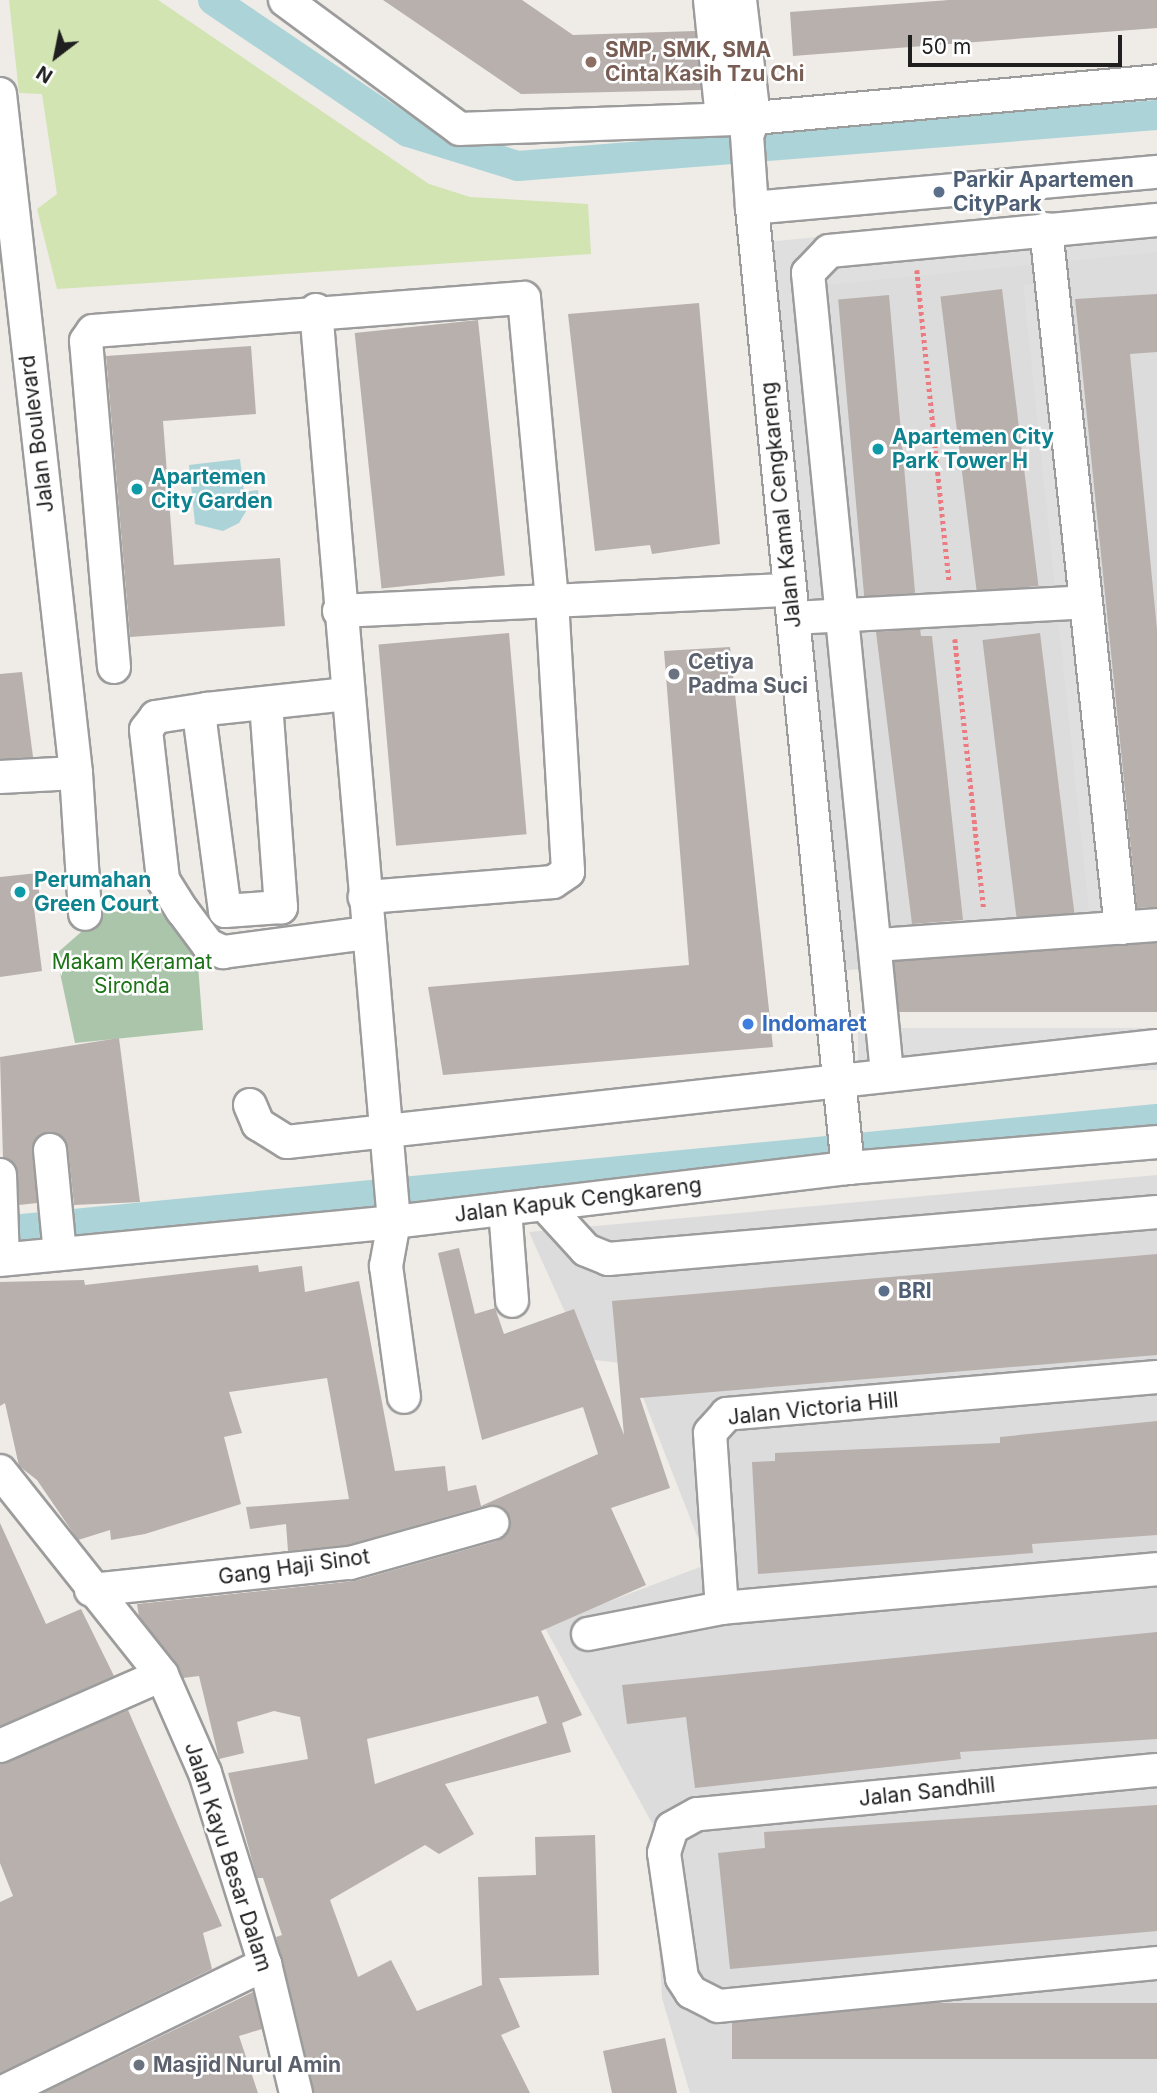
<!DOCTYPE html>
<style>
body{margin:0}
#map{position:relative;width:1157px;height:2093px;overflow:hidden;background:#efebe7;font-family:Inter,sans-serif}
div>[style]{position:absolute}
.residential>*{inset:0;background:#dddcdd}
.grass>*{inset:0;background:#d1e4b2}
.cemetery>*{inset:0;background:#aac5aa}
.parking>*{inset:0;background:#dfdfdf;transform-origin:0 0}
.water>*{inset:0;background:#acd4d8}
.canal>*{height:30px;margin:-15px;padding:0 15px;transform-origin:15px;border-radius:15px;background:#acd4d8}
.building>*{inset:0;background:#b8b0ad;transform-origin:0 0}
.path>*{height:4.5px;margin-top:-2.25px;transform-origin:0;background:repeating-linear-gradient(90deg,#eb7b80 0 3.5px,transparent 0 7px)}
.roads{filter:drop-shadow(2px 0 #9c9c9c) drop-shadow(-2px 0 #9c9c9c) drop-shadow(0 2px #9c9c9c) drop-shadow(0 -2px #9c9c9c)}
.minor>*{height:32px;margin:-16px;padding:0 16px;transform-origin:16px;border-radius:16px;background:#fff}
.dots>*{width:19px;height:19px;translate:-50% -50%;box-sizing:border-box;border:4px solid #fff;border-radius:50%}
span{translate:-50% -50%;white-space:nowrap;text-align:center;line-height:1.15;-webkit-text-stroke:5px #fff;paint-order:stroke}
.education-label{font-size:21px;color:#785e54;font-weight:700}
.left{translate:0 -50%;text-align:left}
.service-label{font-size:21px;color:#4e5e75;font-weight:700}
.street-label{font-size:21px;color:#1f1f1f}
.culture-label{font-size:21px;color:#0d838f;font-weight:700}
.worship-label{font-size:21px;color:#5b616d;font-weight:700}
.park-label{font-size:21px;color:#1d7317}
.shop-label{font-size:21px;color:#366cbe;font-weight:700}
.north{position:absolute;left:21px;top:21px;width:70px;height:70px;-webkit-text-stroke:5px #fff;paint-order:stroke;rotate:212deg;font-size:19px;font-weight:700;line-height:28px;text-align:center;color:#1f1f1f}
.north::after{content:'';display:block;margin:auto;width:24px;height:32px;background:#1f1f1f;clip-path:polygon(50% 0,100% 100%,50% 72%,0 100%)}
.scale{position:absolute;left:908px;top:35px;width:214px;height:32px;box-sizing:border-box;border:4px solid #1f1f1f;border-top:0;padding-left:9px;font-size:21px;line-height:24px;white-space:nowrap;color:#1f1f1f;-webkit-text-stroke:5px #fff;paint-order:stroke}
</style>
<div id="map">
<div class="residential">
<i style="clip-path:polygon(1157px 226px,1157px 940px,829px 972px,756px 267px)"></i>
<i style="clip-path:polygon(1157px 1175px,1157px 2093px,690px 2093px,662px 1998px,653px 1825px,544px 1626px,708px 1564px,630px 1364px,586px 1359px,529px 1232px)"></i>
</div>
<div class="grass">
<i style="clip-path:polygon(9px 0,158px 0,429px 184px,470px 197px,588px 204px,591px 254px,57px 289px,37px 209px,57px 194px,42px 94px,19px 93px)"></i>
</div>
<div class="cemetery">
<i style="clip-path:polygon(158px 910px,197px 952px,203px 1030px,75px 1043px,56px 954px,104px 912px)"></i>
</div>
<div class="parking">
<i style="clip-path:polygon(1157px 202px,1157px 252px,816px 286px,888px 947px,844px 952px,768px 242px)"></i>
<i style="left:1062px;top:281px;width:629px;height:39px;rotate:84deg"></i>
<i style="left:1157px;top:1028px;width:42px;height:299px;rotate:90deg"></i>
</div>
<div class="water">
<i style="clip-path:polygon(240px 459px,244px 492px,258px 490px,260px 507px,248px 508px,239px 523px,223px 531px,195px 524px,189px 465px)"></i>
</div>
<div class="canal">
<i style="left:213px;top:0;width:235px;rotate:34.1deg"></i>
<i style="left:408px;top:132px;width:115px;rotate:17.2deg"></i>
<i style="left:518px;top:166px;width:641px;rotate:-4.56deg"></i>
<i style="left:0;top:1231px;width:1162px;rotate:-5.53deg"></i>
</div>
<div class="building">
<i style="clip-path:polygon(383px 0,522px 0,573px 35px,695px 31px,701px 90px,521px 94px)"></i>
<i style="clip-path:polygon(949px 0,1157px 0,1157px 28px,793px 56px,790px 12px)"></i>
<i style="left:1002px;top:289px;width:299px;height:62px;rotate:83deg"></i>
<i style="clip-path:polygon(1157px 294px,1157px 352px,1130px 354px,1157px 629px,1157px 907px,1137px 908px,1075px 299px)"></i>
<i style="left:889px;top:295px;width:299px;height:51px;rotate:85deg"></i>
<i style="clip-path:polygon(699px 303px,720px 544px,652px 554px,650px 545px,595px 551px,568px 314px)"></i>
<i style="left:478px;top:320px;width:257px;height:124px;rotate:84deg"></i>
<i style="clip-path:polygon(251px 346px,256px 414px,163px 421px,174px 565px,280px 558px,285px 626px,130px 637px,106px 356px)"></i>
<i style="clip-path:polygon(920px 629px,921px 636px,932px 636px,963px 920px,912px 924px,876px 632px)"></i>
<i style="left:509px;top:633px;width:202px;height:131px;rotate:85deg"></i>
<i style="left:1040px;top:633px;width:282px;height:58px;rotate:83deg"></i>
<i style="clip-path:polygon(730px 647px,773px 1047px,443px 1075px,428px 987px,689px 965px,664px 651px)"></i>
<i style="clip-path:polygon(22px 672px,33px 757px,0 759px,0 674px)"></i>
<i style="clip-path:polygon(38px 873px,40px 907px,34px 908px,42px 971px,0 977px,0 877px)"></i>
<i style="left:1157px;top:943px;width:69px;height:263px;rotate:90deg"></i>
<i style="clip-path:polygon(119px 1038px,140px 1202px,74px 1205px,68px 1148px,49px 1132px,33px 1143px,37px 1203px,19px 1205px,16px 1166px,3px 1158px,0 1057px)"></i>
<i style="clip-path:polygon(evenodd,459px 1248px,475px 1314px,495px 1308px,504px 1334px,574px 1309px,624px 1435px,612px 1301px,1157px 1254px,1157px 1355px,640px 1398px,670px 1488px,611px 1508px,646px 1585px,541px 1631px,582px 1715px,562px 1723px,571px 1752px,445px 1784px,474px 1834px,439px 1854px,425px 1845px,330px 1900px,358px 1977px,391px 1960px,417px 2011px,482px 1985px,478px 1877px,536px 1875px,535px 1837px,595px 1835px,599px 1975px,499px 1978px,520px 2027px,501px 2035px,530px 2093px,314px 2093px,276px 1937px,282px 1935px,263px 1878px,257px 1878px,228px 1773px,308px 1759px,300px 1717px,274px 1711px,237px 1722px,244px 1753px,219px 1759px,199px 1676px,183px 1678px,139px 1617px,137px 1604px,355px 1581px,497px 1541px,510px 1528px,509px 1517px,488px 1505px,347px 1545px,288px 1551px,286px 1524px,250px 1529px,246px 1507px,349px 1499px,327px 1378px,229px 1392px,242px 1433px,224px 1437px,241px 1504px,145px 1534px,111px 1540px,110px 1530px,78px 1540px,37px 1480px,19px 1466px,5px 1403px,0 1406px,0 1282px,84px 1280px,85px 1285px,258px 1265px,259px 1272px,302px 1266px,305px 1292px,359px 1281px,395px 1471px,445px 1466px,448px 1491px,476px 1485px,481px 1506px,598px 1454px,583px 1407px,482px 1440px,438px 1253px,459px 1248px,538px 1696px,547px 1723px,375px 1784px,367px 1739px,538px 1696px)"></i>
<i style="clip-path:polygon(1157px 1421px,1157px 1535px,1032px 1544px,1033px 1553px,758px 1574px,752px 1462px,775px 1461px,775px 1453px,1000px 1443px,1000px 1437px)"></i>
<i style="clip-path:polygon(0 1523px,46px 1624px,81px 1609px,114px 1676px,0 1726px)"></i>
<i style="clip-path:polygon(1157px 1632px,1157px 1739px,960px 1752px,961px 1759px,695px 1788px,686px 1717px,627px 1724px,622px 1685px)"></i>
<i style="clip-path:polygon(128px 1710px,222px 1926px,203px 1933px,212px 1969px,0 2073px,0 1902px,13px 1896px,0 1863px,0 1764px)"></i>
<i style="clip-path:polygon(1157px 1805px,1157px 1931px,730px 1969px,718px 1853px,765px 1848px,764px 1832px)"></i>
<i style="clip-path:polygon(253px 1992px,262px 2029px,239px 2036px,258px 2093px,43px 2093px)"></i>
<i style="left:1157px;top:2003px;width:56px;height:425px;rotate:90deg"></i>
<i style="clip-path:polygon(665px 2038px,677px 2093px,612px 2093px,603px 2051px)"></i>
</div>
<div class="path">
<i style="left:917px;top:270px;width:313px;rotate:84.1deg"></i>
<i style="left:955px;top:639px;width:272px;rotate:83.9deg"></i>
</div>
<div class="roads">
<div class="minor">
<i style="left:285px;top:0;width:217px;rotate:36.4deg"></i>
<i style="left:460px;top:129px;width:294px;rotate:-2.1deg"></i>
<i style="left:754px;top:118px;width:405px;rotate:-5.2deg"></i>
<i style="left:710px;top:0;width:119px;rotate:84.2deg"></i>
<i style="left:740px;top:0;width:119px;rotate:83.2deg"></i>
<i style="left:754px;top:118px;width:18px;rotate:112deg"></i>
<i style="left:747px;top:135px;width:73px;rotate:86.1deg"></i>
<i style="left:752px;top:208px;width:965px;rotate:84.29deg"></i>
<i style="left:0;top:94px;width:683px;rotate:83.61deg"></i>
<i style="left:76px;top:773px;width:141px;rotate:86.3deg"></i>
<i style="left:752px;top:208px;width:407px;rotate:-5.1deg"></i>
<i style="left:1046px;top:229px;width:703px;rotate:83.88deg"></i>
<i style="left:316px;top:310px;width:915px;rotate:85.11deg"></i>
<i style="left:394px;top:1222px;width:45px;rotate:100.3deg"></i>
<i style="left:386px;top:1266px;width:132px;rotate:82.2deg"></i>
<i style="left:339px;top:611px;width:451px;rotate:-2.7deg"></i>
<i style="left:793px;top:618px;width:293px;rotate:-3.1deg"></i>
<i style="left:114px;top:667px;width:327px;rotate:-94.9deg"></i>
<i style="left:86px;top:341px;width:12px;rotate:-55deg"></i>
<i style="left:93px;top:331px;width:432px;rotate:-4.4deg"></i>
<i style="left:524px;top:298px;width:304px;rotate:84.7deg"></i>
<i style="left:552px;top:601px;width:271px;rotate:86.6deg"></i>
<i style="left:568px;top:872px;width:18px;rotate:146deg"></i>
<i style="left:553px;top:882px;width:189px;rotate:175.4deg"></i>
<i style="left:266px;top:703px;width:205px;rotate:85.8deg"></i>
<i style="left:281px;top:907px;width:56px;rotate:175.9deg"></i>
<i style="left:225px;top:911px;width:191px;rotate:-97.5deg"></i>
<i style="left:200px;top:722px;width:15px;rotate:-62deg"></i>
<i style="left:207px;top:709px;width:141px;rotate:-6.1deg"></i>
<i style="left:207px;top:709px;width:52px;rotate:171.1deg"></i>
<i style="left:156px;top:717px;width:16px;rotate:128deg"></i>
<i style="left:146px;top:730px;width:151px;rotate:83.5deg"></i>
<i style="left:163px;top:880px;width:36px;rotate:58deg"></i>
<i style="left:182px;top:910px;width:44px;rotate:53.4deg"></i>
<i style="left:208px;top:945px;width:17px;rotate:25deg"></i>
<i style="left:223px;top:952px;width:146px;rotate:-7.5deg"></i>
<i style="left:0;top:777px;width:76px;rotate:-3deg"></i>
<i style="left:878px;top:945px;width:280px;rotate:-4.1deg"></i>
<i style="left:887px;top:1073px;width:804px;rotate:-95.64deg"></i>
<i style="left:808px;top:273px;width:30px;rotate:-46deg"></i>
<i style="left:829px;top:251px;width:329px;rotate:-5.4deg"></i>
<i style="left:250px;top:1105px;width:21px;rotate:67deg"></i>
<i style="left:258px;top:1124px;width:34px;rotate:32deg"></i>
<i style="left:287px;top:1142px;width:875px;rotate:-6.3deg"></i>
<i style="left:50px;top:1150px;width:104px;rotate:84.5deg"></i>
<i style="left:0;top:1175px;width:84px;rotate:88deg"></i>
<i style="left:544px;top:1204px;width:62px;rotate:47.6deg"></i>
<i style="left:586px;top:1250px;width:24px;rotate:22deg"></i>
<i style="left:608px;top:1259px;width:551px;rotate:-4.89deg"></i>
<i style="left:505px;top:1209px;width:92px;rotate:85.6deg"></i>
<i style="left:0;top:1260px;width:396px;rotate:-5.5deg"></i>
<i style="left:394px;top:1222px;width:457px;rotate:-6.8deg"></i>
<i style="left:848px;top:1168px;width:310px;rotate:-4.8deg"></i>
<i style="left:1157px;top:1377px;width:432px;rotate:175.1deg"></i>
<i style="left:727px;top:1414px;width:25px;rotate:132deg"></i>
<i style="left:710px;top:1433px;width:175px;rotate:86.1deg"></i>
<i style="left:722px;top:1608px;width:437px;rotate:-5.1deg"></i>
<i style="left:0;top:1471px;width:260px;rotate:51.5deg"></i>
<i style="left:162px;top:1675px;width:107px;rotate:66.3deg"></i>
<i style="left:205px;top:1773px;width:200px;rotate:72.6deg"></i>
<i style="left:265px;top:1964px;width:133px;rotate:76.5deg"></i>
<i style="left:91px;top:1590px;width:260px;rotate:-6deg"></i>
<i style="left:350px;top:1563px;width:148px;rotate:-15.7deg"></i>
<i style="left:588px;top:1634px;width:136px;rotate:-11deg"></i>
<i style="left:0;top:1746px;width:177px;rotate:-23.7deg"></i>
<i style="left:1157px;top:1770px;width:462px;rotate:174.5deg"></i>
<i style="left:697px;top:1814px;width:29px;rotate:151deg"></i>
<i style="left:672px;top:1828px;width:26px;rotate:108deg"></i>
<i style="left:664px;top:1853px;width:126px;rotate:81.8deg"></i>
<i style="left:682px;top:1978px;width:17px;rotate:57deg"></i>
<i style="left:691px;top:1992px;width:30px;rotate:27deg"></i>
<i style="left:718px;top:2006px;width:441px;rotate:-5.6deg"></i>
<i style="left:1px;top:2093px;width:294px;rotate:-26deg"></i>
</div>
</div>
<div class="dots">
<i style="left:591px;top:62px;background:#8d6e63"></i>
<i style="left:939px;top:192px;background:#5c6f8a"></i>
<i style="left:878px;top:449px;background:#0f9aa8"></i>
<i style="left:137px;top:489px;background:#0f9aa8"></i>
<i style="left:674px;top:674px;background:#6b7280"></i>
<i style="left:20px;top:892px;background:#0f9aa8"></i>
<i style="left:748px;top:1024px;background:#3f7fe0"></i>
<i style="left:884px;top:1291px;background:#5c6f8a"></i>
<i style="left:139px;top:2065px;background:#6b7280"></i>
</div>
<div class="education-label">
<span class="left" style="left:605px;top:62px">SMP, SMK, SMA<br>Cinta Kasih Tzu Chi</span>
</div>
<div class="service-label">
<span class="left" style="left:953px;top:192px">Parkir Apartemen<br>CityPark</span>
<span class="left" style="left:898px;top:1291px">BRI</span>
</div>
<div class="street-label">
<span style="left:37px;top:434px;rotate:-97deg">Jalan Boulevard</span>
<span style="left:781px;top:505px;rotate:-96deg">Jalan Kamal Cengkareng</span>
<span style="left:578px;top:1200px;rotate:-7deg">Jalan Kapuk Cengkareng</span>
<span style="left:813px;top:1409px;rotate:-6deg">Jalan Victoria Hill</span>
<span style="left:294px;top:1567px;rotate:-8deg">Gang Haji Sinot</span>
<span style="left:927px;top:1792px;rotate:-6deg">Jalan Sandhill</span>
<span style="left:228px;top:1857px;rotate:72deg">Jalan Kayu Besar Dalam</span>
</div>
<div class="culture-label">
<span class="left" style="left:892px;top:449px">Apartemen City<br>Park Tower H</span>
<span class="left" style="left:151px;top:489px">Apartemen<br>City Garden</span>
<span class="left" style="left:34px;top:892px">Perumahan<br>Green Court</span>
</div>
<div class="worship-label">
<span class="left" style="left:688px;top:674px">Cetiya<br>Padma Suci</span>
<span class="left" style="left:153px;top:2065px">Masjid Nurul Amin</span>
</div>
<div class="park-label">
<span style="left:132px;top:974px">Makam Keramat<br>Sironda</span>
</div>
<div class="shop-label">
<span class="left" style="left:762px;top:1024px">Indomaret</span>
</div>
<div class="north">N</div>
<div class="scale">50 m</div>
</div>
